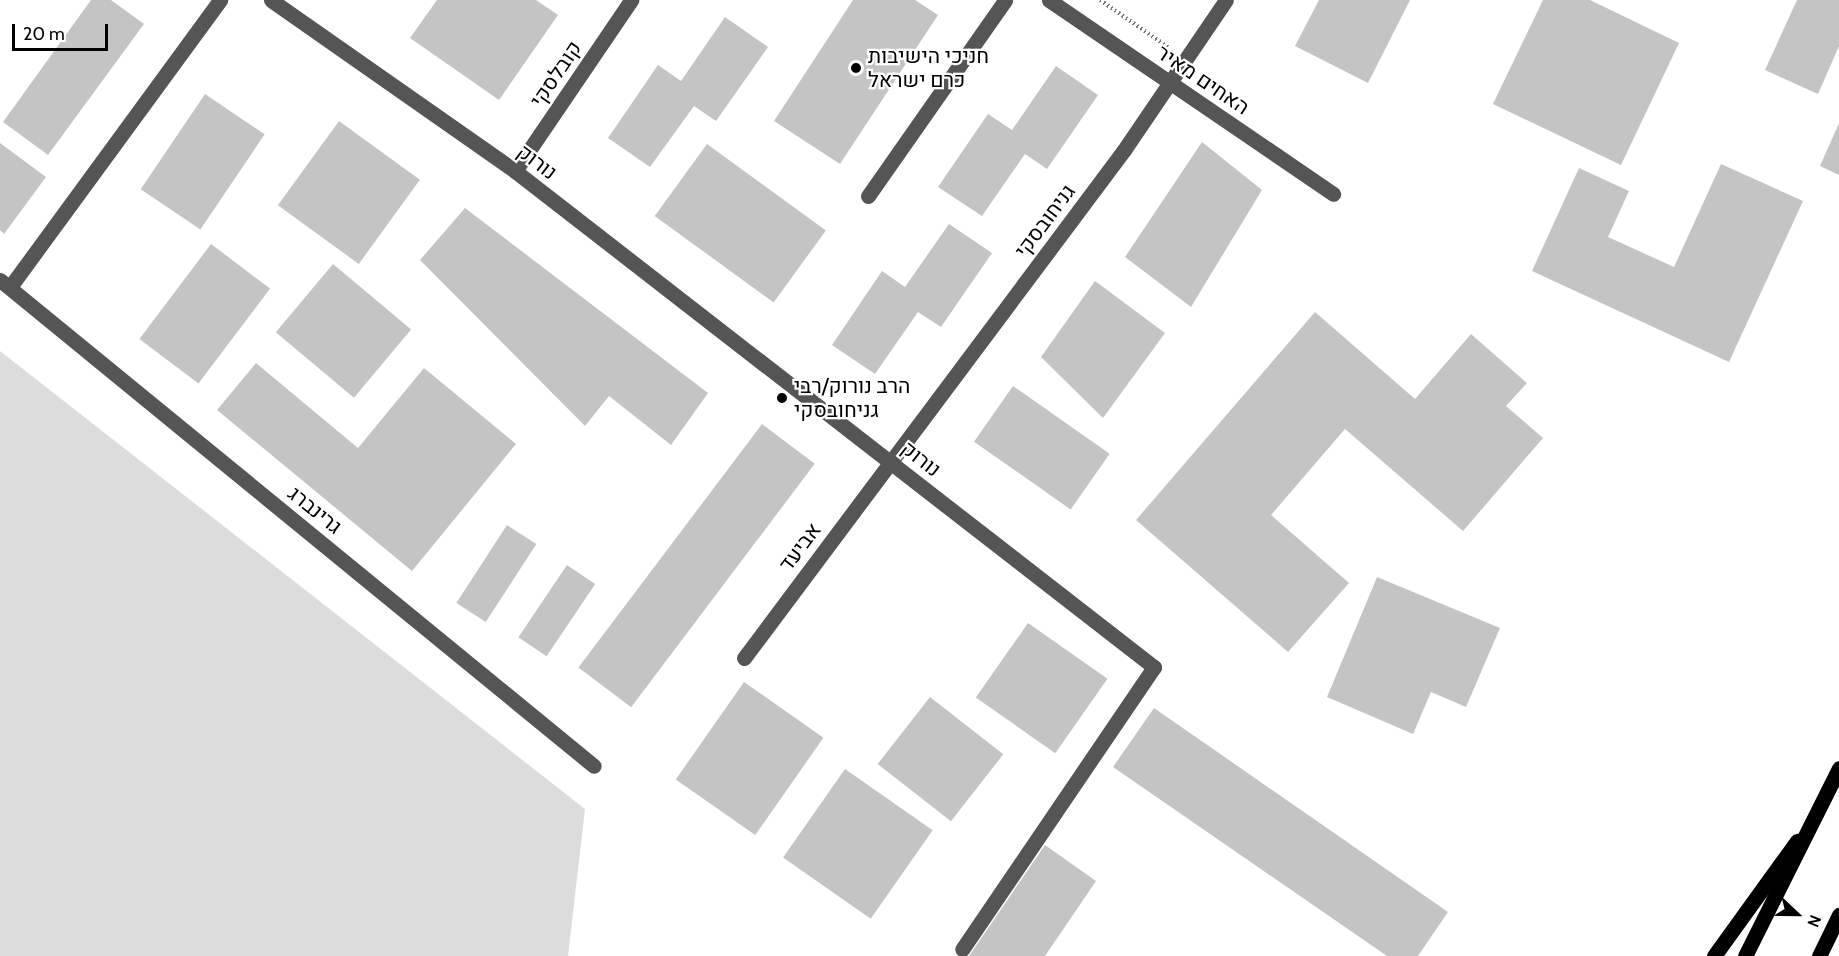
<!DOCTYPE html>
<meta charset="utf-8">
<style>
body{margin:0}
#map{position:relative;width:1839px;height:956px;overflow:hidden;background:#fff;font-family:Cabin,Heebo,sans-serif}
div>[style]{position:absolute}
.green>*{inset:0;background:#dcdcdc}
.building>*{inset:0;background:#c4c4c4;transform-origin:0 0}
.path>*{height:4px;margin-top:-2px;transform-origin:0;background:repeating-linear-gradient(90deg,#777 0 1.5px,transparent 0 4.5px)}
.minor>*{height:15px;margin:-7.5px;padding:0 7.5px;transform-origin:7.5px;border-radius:7.5px;background:#555}
.major>*{height:15px;margin:-7.5px;padding:0 7.5px;transform-origin:7.5px;border-radius:7.5px;background:#000}
.dots>*{width:16px;height:16px;translate:-50% -50%;box-sizing:border-box;border:3px solid #fff;border-radius:50%}
span{translate:-50% -50%;white-space:nowrap;text-align:center;line-height:1.15;-webkit-text-stroke:4.5px #fff;paint-order:stroke}
.poi-label{font-size:21px;color:#000}
.left{translate:0 -50%;text-align:left}
.street-label{font-size:21px;color:#000}
.north{position:absolute;left:1767px;top:884px;width:60px;height:60px;-webkit-text-stroke:4px #fff;paint-order:stroke;rotate:112deg;font-size:16px;font-weight:700;line-height:24px;text-align:center;color:#000}
.north::after{content:'';display:block;margin:auto;width:21px;height:27px;background:#000;clip-path:polygon(50% 0,100% 100%,50% 72%,0 100%)}
.scale{position:absolute;left:12px;top:24px;width:96px;height:27px;box-sizing:border-box;border:3px solid #000;border-top:0;padding-left:8px;font-size:18px;line-height:21px;white-space:nowrap;color:#000;-webkit-text-stroke:4px #fff;paint-order:stroke}
</style>
<div id="map">
<div class="green">
<i style="clip-path:polygon(0 351px,585px 809px,568px 956px,0 956px)"></i>
</div>
<div class="building">
<i style="clip-path:polygon(91px 0,111px 0,144px 24px,48px 155px,3px 122px)"></i>
<i style="clip-path:polygon(437px 0,536px 0,558px 15px,499px 100px,410px 38px)"></i>
<i style="clip-path:polygon(853px 0,915px 0,938px 15px,840px 164px,774px 121px)"></i>
<i style="clip-path:polygon(1319px 0,1410px 0,1368px 83px,1295px 46px)"></i>
<i style="clip-path:polygon(1543px 0,1590px 0,1679px 43px,1621px 165px,1493px 104px)"></i>
<i style="clip-path:polygon(1797px 0,1839px 0,1839px 46px,1818px 94px,1765px 70px)"></i>
<i style="clip-path:polygon(725px 17px,768px 47px,716px 121px,694px 106px,650px 167px,608px 138px,658px 65px,681px 81px)"></i>
<i style="clip-path:polygon(1056px 66px,1098px 95px,1047px 169px,1025px 154px,982px 216px,938px 187px,988px 114px,1012px 130px)"></i>
<i style="left:205px;top:94px;width:72px;height:115px;rotate:34deg"></i>
<i style="left:339px;top:121px;width:100px;height:104px;rotate:36deg"></i>
<i style="clip-path:polygon(1839px 123px,1839px 175px,1820px 166px)"></i>
<i style="clip-path:polygon(1202px 142px,1262px 190px,1191px 307px,1125px 257px)"></i>
<i style="clip-path:polygon(0 143px,46px 177px,4px 234px,0 230px)"></i>
<i style="left:707px;top:144px;width:147px;height:89px;rotate:36deg"></i>
<i style="clip-path:polygon(1721px 164px,1803px 201px,1729px 362px,1532px 271px,1579px 168px,1629px 191px,1608px 237px,1674px 267px)"></i>
<i style="clip-path:polygon(465px 208px,708px 393px,671px 445px,609px 396px,585px 426px,420px 260px)"></i>
<i style="clip-path:polygon(949px 224px,992px 253px,941px 327px,918px 312px,875px 374px,832px 345px,882px 271px,905px 287px)"></i>
<i style="left:211px;top:244px;width:74px;height:119px;rotate:37deg"></i>
<i style="left:333px;top:264px;width:102px;height:89px;rotate:40deg"></i>
<i style="clip-path:polygon(1095px 281px,1165px 333px,1103px 418px,1041px 357px)"></i>
<i style="clip-path:polygon(1315px 312px,1415px 399px,1471px 334px,1527px 383px,1506px 406px,1543px 438px,1463px 531px,1345px 429px,1271px 515px,1349px 583px,1288px 652px,1136px 520px)"></i>
<i style="clip-path:polygon(256px 363px,358px 448px,424px 368px,516px 444px,412px 571px,217px 410px)"></i>
<i style="left:1013px;top:386px;width:118px;height:68px;rotate:35deg"></i>
<i style="left:762px;top:424px;width:66px;height:305px;rotate:37deg"></i>
<i style="left:507px;top:525px;width:35px;height:93px;rotate:33deg"></i>
<i style="left:567px;top:565px;width:34px;height:87px;rotate:34deg"></i>
<i style="clip-path:polygon(1377px 577px,1500px 628px,1466px 707px,1431px 692px,1413px 734px,1327px 697px)"></i>
<i style="left:1028px;top:623px;width:97px;height:91px;rotate:35deg"></i>
<i style="left:744px;top:682px;width:97px;height:119px;rotate:35deg"></i>
<i style="left:930px;top:697px;width:93px;height:85px;rotate:38deg"></i>
<i style="clip-path:polygon(1154px 708px,1448px 912px,1418px 956px,1387px 956px,1113px 767px)"></i>
<i style="left:845px;top:769px;width:107px;height:108px;rotate:35deg"></i>
<i style="clip-path:polygon(1045px 845px,1096px 881px,1045px 956px,969px 956px)"></i>
</div>
<div class="path">
<i style="left:1100px;top:0;width:83px;rotate:34.7deg"></i>
</div>
<div class="minor">
<i style="left:271px;top:0;width:298px;rotate:35deg"></i>
<i style="left:515px;top:171px;width:809px;rotate:37.82deg"></i>
<i style="left:1154px;top:667px;width:341px;rotate:124.2deg"></i>
<i style="left:1049px;top:0;width:344px;rotate:34.3deg"></i>
<i style="left:515px;top:171px;width:207px;rotate:-55.8deg"></i>
<i style="left:868px;top:196px;width:239px;rotate:-55deg"></i>
<i style="left:0;top:280px;width:767px;rotate:39.29deg"></i>
<i style="left:10px;top:287px;width:356px;rotate:-53.8deg"></i>
<i style="left:744px;top:658px;width:634px;rotate:-53.2deg"></i>
<i style="left:1124px;top:150px;width:181px;rotate:-55.8deg"></i>
</div>
<div class="major">
<i style="left:1714px;top:956px;width:142px;rotate:-54.2deg"></i>
<i style="left:1745px;top:956px;width:210px;rotate:-63.4deg"></i>
<i style="left:1819px;top:956px;width:46px;rotate:-64deg"></i>
</div>
<div class="dots">
<i style="left:856px;top:68px;background:#000"></i>
<i style="left:782px;top:398px;background:#000"></i>
</div>
<div class="poi-label">
<span class="left" style="left:868px;top:68px">חניכי הישיבות<br>כרם ישראל</span>
<span class="left" style="left:794px;top:398px">הרב נורוק/רבי<br>גניחובסקי</span>
</div>
<div class="street-label">
<span style="left:556px;top:74px;rotate:-56deg">קובלסקי</span>
<span style="left:1203px;top:80px;rotate:34deg">האחים מאיר</span>
<span style="left:537px;top:162px;rotate:37deg">נורוק</span>
<span style="left:1045px;top:221px;rotate:-53deg">גניחובסקי</span>
<span style="left:921px;top:459px;rotate:38deg">נורוק</span>
<span style="left:315px;top:510px;rotate:39deg">גרינברג</span>
<span style="left:800px;top:547px;rotate:-53deg">אביעד</span>
</div>
<div class="north">N</div>
<div class="scale">20 m</div>
</div>
